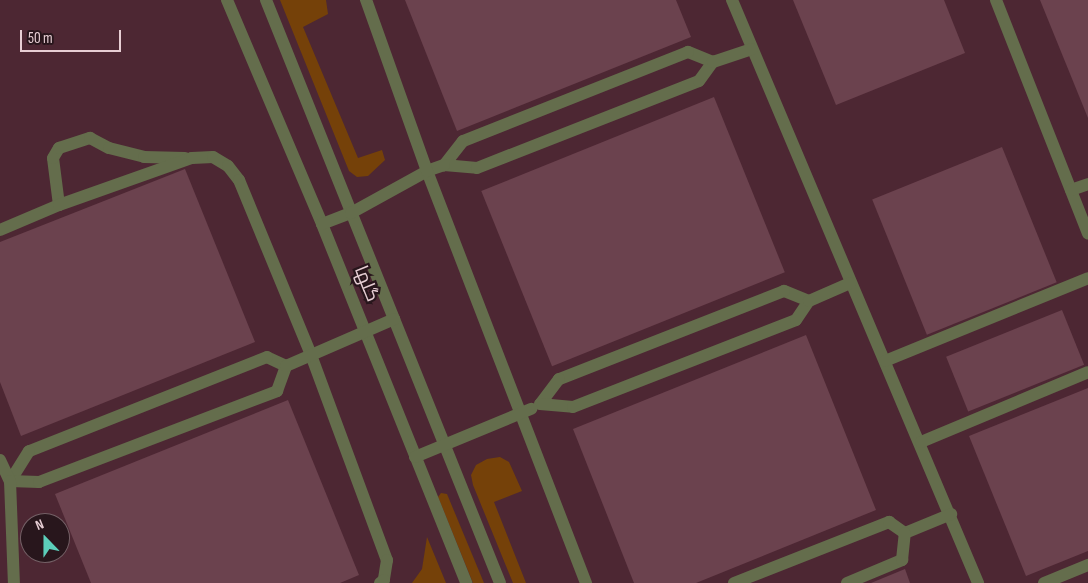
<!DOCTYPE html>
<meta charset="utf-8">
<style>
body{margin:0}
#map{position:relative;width:1088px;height:583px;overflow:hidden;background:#4d2733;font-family:"Sofia Sans Condensed",Cairo,sans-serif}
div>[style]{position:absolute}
.green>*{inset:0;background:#754109}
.building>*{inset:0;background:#6b424e;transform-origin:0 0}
.minor>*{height:12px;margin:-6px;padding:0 6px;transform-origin:6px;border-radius:6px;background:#646d4c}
span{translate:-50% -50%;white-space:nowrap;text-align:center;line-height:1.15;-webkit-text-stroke:4.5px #28161c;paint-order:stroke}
.street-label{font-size:19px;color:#e7ced4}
.north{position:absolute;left:20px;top:513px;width:50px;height:50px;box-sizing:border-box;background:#28161c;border:1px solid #746066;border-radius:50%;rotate:338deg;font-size:14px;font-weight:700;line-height:20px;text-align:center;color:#e7ced4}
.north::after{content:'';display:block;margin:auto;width:18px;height:22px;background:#5cceba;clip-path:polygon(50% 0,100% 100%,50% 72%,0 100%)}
.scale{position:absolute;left:20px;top:30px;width:101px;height:22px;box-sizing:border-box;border:2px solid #e7ced4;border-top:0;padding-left:6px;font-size:15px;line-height:18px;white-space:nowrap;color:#e7ced4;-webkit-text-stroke:4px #28161c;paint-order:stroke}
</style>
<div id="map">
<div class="green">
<i style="clip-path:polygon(280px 0,326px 0,328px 14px,303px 27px,358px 158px,382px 150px,385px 160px,368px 176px,357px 177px,349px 171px)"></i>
<i style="clip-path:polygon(500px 457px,509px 462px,522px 491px,494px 502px,526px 583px,513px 583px,473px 485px,471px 475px,476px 465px,487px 459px)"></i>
<i style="clip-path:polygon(441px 493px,447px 494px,484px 583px,473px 583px,438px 497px)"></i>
<i style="clip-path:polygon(427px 537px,446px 583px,412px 583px,422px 569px)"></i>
</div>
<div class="building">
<i style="clip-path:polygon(405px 0,676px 0,691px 37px,457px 131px)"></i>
<i style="clip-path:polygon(793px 0,944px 0,965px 53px,836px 105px)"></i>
<i style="clip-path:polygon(1040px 0,1088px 0,1088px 118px)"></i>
<i style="left:714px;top:97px;width:189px;height:251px;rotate:68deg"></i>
<i style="left:1002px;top:147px;width:146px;height:140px;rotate:68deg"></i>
<i style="clip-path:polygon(185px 169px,255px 342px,21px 436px,0 382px,0 242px)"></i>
<i style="left:1062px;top:310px;width:59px;height:125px;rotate:68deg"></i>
<i style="clip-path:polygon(806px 335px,876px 510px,696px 583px,634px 583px,573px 429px)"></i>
<i style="clip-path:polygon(1088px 388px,1088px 551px,1026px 576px,969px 436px)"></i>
<i style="clip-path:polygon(288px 400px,359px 575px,340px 583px,91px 583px,55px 494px)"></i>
<i style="clip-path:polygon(905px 569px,910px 583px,871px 583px)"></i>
</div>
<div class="minor">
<i style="left:227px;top:0;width:243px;rotate:67deg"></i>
<i style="left:322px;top:224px;width:387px;rotate:68.1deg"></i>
<i style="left:266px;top:0;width:628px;rotate:68.13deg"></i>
<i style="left:732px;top:0;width:633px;rotate:67.12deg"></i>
<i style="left:996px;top:0;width:251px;rotate:68.5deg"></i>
<i style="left:713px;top:62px;width:27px;rotate:-158deg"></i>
<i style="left:688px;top:52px;width:242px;rotate:158.4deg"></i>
<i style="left:463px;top:141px;width:31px;rotate:128deg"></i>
<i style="left:444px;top:165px;width:33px;rotate:5deg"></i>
<i style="left:477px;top:168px;width:238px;rotate:-21.4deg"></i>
<i style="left:699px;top:81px;width:24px;rotate:-54deg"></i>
<i style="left:713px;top:62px;width:41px;rotate:-18.4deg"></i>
<i style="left:444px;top:165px;width:18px;rotate:161deg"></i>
<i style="left:427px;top:171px;width:442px;rotate:68.9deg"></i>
<i style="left:1071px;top:190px;width:18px;rotate:-19deg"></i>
<i style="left:59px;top:205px;width:47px;rotate:-97.3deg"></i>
<i style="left:53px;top:158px;width:12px;rotate:-59deg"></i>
<i style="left:59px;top:148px;width:33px;rotate:-18deg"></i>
<i style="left:90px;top:138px;width:21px;rotate:28deg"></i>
<i style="left:109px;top:148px;width:36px;rotate:14deg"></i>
<i style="left:144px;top:157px;width:41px;rotate:1.4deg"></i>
<i style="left:322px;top:224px;width:31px;rotate:-21deg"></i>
<i style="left:351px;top:213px;width:87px;rotate:-28.9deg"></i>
<i style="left:427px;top:171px;width:182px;rotate:-109.6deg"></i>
<i style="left:0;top:230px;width:64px;rotate:-23deg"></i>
<i style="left:59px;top:205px;width:141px;rotate:-19.5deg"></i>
<i style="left:192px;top:158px;width:21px;rotate:-3deg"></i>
<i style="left:213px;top:157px;width:17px;rotate:31deg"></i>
<i style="left:228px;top:166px;width:18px;rotate:52deg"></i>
<i style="left:239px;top:180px;width:189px;rotate:67.6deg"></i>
<i style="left:311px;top:355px;width:219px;rotate:69.7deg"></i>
<i style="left:387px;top:560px;width:20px;rotate:99deg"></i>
<i style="left:384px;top:580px;width:5px;rotate:143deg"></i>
<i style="left:809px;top:301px;width:27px;rotate:-158deg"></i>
<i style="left:784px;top:291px;width:242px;rotate:158.6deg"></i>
<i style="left:559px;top:379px;width:31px;rotate:127deg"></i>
<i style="left:540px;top:404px;width:33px;rotate:5deg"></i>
<i style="left:573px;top:407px;width:239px;rotate:-21.3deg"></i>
<i style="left:796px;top:320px;width:23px;rotate:-56deg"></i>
<i style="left:809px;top:301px;width:45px;rotate:-23.7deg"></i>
<i style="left:885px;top:361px;width:219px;rotate:-22.2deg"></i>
<i style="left:286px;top:366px;width:21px;rotate:-155deg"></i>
<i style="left:267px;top:357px;width:256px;rotate:158.4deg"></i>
<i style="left:29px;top:451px;width:36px;rotate:122deg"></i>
<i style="left:10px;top:481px;width:29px;rotate:2deg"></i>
<i style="left:39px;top:482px;width:255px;rotate:-20.9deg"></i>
<i style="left:277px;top:391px;width:27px;rotate:-70deg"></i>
<i style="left:286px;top:366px;width:118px;rotate:-23.5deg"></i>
<i style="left:921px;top:442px;width:181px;rotate:-22.7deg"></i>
<i style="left:415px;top:457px;width:126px;rotate:-22.5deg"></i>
<i style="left:0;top:460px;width:23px;rotate:65deg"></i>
<i style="left:10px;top:481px;width:102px;rotate:87.8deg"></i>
<i style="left:905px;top:533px;width:50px;rotate:-22.4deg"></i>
<i style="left:734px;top:583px;width:167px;rotate:-21.5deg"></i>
<i style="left:889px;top:522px;width:19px;rotate:35deg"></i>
<i style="left:847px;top:583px;width:60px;rotate:-22.7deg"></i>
<i style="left:902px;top:560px;width:27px;rotate:-84deg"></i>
<i style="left:1044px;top:583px;width:48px;rotate:-22.2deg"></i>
</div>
<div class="street-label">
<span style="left:366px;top:284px;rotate:68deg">گلها</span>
</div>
<div class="north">N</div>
<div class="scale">50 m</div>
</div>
